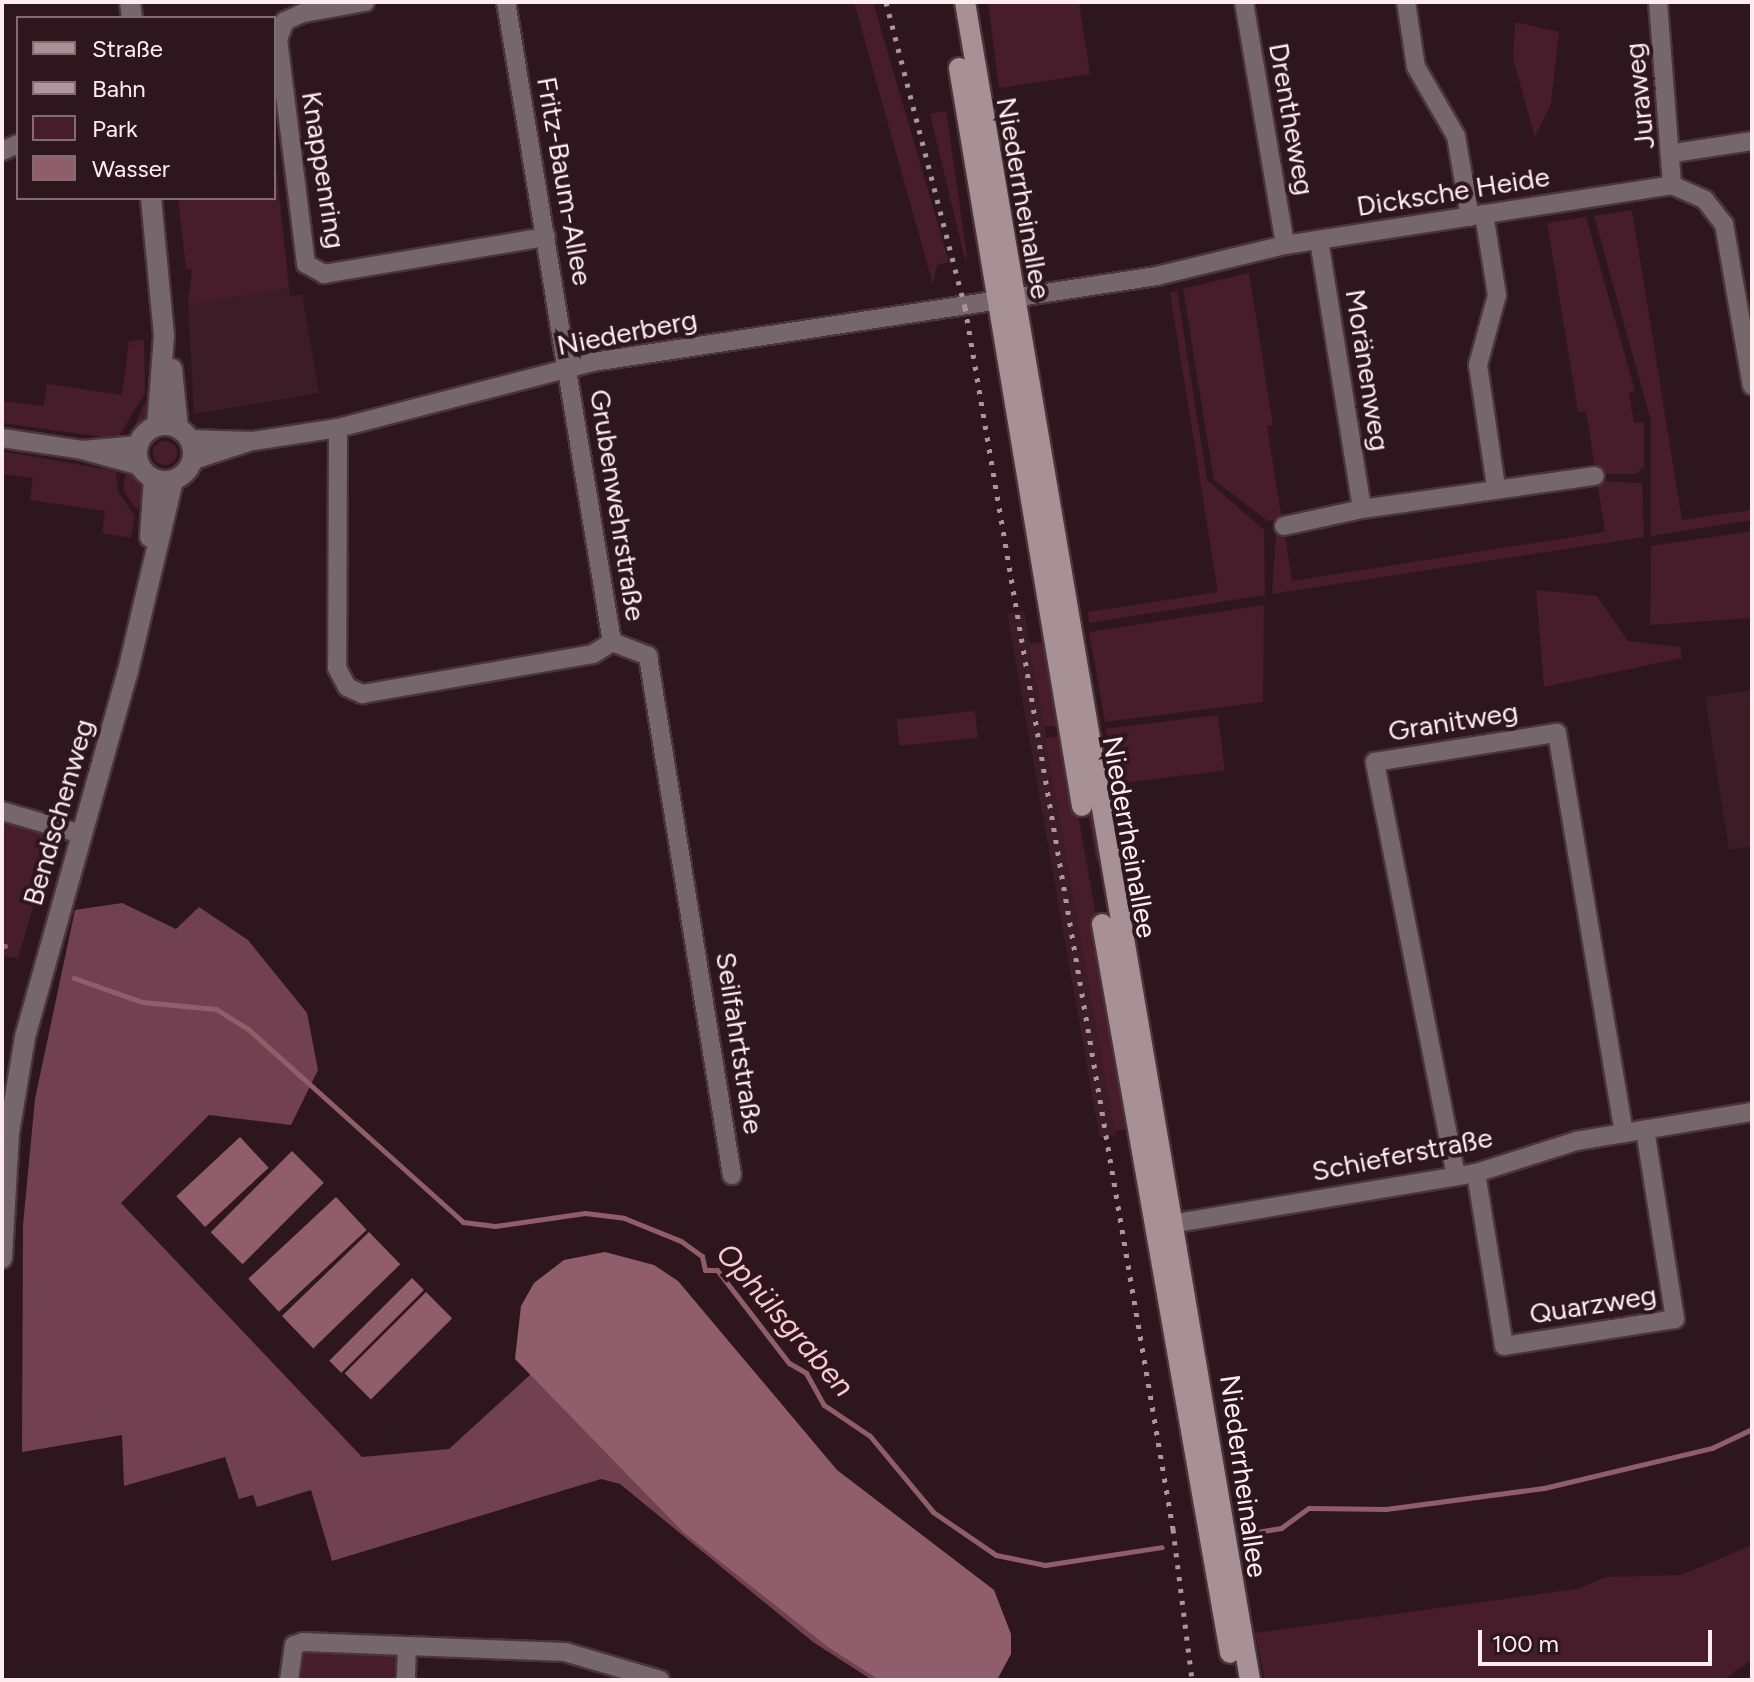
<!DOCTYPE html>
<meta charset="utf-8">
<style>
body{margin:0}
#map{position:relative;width:1754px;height:1682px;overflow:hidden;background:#2e161e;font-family:Figtree,sans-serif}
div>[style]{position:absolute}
.built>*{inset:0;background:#3c1d27;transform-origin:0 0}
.green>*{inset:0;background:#471c2b;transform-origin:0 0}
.round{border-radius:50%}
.forest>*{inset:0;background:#724151}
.water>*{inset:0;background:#905d6c;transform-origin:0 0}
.stream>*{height:5px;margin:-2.5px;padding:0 2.5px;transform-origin:2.5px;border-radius:2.5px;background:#905d6c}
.roads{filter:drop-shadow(2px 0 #4b343c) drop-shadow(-2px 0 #4b343c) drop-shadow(0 2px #4b343c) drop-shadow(0 -2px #4b343c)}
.minor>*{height:18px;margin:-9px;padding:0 9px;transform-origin:9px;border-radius:9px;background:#75676b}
.tertiary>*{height:20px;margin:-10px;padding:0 10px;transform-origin:10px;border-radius:10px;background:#75676b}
.tertiary>.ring{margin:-10px;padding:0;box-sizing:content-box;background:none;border:20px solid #75676b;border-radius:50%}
.secondary>*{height:20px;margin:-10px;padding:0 10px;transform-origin:10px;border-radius:10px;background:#a79197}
.rail>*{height:5px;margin-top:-2.5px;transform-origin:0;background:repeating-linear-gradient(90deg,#ab979d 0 4px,transparent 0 12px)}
span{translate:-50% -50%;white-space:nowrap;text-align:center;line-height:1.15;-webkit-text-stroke:8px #2e161e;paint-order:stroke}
.street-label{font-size:28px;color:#feecf1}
.water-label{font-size:30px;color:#fbc8d6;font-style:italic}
.frame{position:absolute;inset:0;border:4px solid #feecf1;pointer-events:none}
.legend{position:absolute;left:16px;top:16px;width:260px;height:184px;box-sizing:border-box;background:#2e161e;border:2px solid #816c72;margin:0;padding:10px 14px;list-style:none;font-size:24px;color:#feecf1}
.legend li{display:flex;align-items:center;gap:16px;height:40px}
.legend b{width:40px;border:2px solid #816c72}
.scale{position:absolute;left:1478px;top:1630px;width:234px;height:36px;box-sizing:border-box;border:4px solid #feecf1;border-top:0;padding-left:10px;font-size:24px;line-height:28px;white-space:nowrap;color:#feecf1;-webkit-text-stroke:6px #2e161e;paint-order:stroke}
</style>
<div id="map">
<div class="built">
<i style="clip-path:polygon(289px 288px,290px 296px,302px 294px,319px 393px,194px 414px,188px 305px)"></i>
<i style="left:1024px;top:611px;width:532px;height:17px;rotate:80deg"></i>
<i style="clip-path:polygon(1752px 690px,1752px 846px,1729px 850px,1705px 697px)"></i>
</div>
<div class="green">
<i style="clip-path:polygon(854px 2px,873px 2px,949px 262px,937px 265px,933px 285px)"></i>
<i style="clip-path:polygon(988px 2px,1079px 2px,1090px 74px,999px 88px)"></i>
<i style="clip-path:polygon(1515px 22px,1559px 32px,1551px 104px,1535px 137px,1513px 59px)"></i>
<i style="clip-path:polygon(946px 111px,967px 256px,965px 260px,930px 114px)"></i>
<i style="clip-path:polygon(274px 148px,289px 288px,188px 305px,192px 269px,186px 269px,178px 198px,274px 198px)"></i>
<i style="clip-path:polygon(1632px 210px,1682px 520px,1751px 510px,1752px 520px,1651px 536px,1651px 421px,1594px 216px)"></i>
<i style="clip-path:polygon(1586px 217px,1635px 391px,1629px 393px,1634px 423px,1644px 422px,1644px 467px,1635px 474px,1596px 474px,1586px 411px,1578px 412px,1547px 223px)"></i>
<i style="clip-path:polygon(1249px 273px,1273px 425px,1267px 426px,1282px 520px,1268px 521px,1214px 480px,1183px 289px)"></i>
<i style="clip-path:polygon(1177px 291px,1207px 480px,1264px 530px,1265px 595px,1089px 623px,1088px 612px,1218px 592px,1170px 292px)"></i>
<i style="clip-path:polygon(144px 340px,145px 393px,117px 439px,2px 423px,2px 401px,43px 406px,47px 384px,122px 395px,129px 341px)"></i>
<i style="clip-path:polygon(145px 402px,154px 402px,151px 418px,129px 440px)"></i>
<i class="round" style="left:153px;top:441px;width:24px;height:24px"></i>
<i style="clip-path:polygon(2px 451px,116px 471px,118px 492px,135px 516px,131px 538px,102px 533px,105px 511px,30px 500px,33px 478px,2px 474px)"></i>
<i style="clip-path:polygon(126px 467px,145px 481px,148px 510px,136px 508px,123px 490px)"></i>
<i style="clip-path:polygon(1597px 481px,1642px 483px,1644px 537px,1272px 594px,1276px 533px,1284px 531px,1292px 581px,1605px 532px)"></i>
<i style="clip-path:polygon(1752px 531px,1752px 618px,1650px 625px,1651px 546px)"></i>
<i style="clip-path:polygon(1536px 590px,1597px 596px,1628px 641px,1680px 647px,1682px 658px,1544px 687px)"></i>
<i style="clip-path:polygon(1264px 605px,1263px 702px,1105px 722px,1089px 632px)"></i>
<i style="clip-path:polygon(1049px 641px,1063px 726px,1058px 727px,1044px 726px,1029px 644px)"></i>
<i style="left:975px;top:711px;width:27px;height:79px;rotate:84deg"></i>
<i style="left:1218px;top:715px;width:56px;height:113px;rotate:83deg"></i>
<i style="left:1080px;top:734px;width:127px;height:6px;rotate:80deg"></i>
<i style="left:1064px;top:735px;width:399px;height:19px;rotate:80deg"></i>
<i style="clip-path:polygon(2px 821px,54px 837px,18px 958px,2px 956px)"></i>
<i style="clip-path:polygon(1752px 1545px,1752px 1660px,1723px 1680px,1265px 1680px,1255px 1633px,1577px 1589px,1606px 1577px,1681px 1575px)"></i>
<i style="clip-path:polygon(304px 1652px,396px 1654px,403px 1680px,295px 1680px)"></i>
</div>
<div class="forest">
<i style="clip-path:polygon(122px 903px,176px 929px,199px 907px,248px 940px,307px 1013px,318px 1070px,291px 1125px,209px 1115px,121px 1203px,362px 1457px,449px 1449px,531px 1374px,901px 1680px,872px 1680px,813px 1642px,620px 1484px,601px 1479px,332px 1561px,311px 1490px,257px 1507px,253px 1495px,239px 1499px,225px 1457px,124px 1486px,122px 1435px,22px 1452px,23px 1225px,35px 1099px,75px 910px)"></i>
</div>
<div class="water">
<i style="left:240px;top:1137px;width:42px;height:87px;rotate:47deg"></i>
<i style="left:292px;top:1151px;width:45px;height:115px;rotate:45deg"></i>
<i style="left:336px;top:1197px;width:45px;height:120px;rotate:47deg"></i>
<i style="left:369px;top:1232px;width:45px;height:121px;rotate:46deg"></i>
<i style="clip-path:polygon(605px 1252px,654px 1265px,678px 1281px,837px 1470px,994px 1590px,1011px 1634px,1011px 1654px,997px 1680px,879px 1680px,828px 1647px,684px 1533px,515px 1359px,521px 1306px,534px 1283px,564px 1260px)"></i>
<i style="left:412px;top:1278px;width:17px;height:117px;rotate:45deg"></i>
<i style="left:426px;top:1292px;width:37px;height:115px;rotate:45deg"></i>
</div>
<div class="stream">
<i style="left:2px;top:946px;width:3px"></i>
<i style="left:74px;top:978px;width:72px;rotate:19.4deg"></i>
<i style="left:142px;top:1002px;width:74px;rotate:5.4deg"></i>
<i style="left:216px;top:1009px;width:38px;rotate:32deg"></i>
<i style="left:248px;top:1029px;width:289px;rotate:41.9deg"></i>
<i style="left:463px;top:1222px;width:32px;rotate:7deg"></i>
<i style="left:495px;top:1226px;width:91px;rotate:-8.2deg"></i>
<i style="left:585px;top:1213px;width:39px;rotate:7deg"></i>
<i style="left:624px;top:1218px;width:61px;rotate:22deg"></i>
<i style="left:681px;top:1241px;width:26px;rotate:36deg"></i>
<i style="left:702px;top:1256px;width:14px;rotate:78deg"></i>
<i style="left:705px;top:1270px;width:12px"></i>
<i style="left:717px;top:1270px;width:118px;rotate:52.3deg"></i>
<i style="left:789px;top:1363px;width:20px;rotate:30deg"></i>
<i style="left:806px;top:1373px;width:37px;rotate:61deg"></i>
<i style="left:824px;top:1405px;width:55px;rotate:34deg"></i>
<i style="left:870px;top:1436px;width:99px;rotate:50.3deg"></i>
<i style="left:933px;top:1512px;width:76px;rotate:34.3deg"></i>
<i style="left:996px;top:1555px;width:50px;rotate:11.5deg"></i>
<i style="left:1045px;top:1565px;width:118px;rotate:-8.7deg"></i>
<i style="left:1233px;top:1536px;width:49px;rotate:-9.5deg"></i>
<i style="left:1281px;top:1528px;width:34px;rotate:-36deg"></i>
<i style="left:1309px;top:1508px;width:77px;rotate:0.7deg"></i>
<i style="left:1386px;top:1509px;width:159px;rotate:-7.6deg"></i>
<i style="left:1544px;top:1488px;width:173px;rotate:-13.4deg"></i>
<i style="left:1712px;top:1448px;width:44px;rotate:-25.4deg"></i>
</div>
<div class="roads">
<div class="minor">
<i style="left:365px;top:2px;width:63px;rotate:169.9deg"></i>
<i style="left:303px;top:13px;width:20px;rotate:156deg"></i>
<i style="left:285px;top:21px;width:19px;rotate:111deg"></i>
<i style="left:278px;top:39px;width:227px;rotate:82.9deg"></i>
<i style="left:306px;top:264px;width:21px;rotate:29deg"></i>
<i style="left:324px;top:274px;width:225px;rotate:-9.5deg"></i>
<i style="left:1244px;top:2px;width:246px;rotate:80.4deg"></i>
<i style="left:1406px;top:2px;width:66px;rotate:81.3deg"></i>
<i style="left:1416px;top:67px;width:80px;rotate:59.9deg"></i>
<i style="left:1456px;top:136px;width:82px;rotate:80.2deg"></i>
<i style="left:1658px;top:2px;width:184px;rotate:85.6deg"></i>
<i style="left:2px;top:151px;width:17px;rotate:-24deg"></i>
<i style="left:1674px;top:153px;width:79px;rotate:-8.7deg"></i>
<i style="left:1484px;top:214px;width:82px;rotate:80.9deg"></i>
<i style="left:1497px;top:295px;width:73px;rotate:105.2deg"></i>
<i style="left:1478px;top:365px;width:123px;rotate:81.6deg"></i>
<i style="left:1319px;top:240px;width:272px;rotate:80.9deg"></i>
<i style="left:1362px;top:509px;width:235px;rotate:-8.1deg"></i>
<i style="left:338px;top:428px;width:240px;rotate:90.2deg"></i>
<i style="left:337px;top:668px;width:21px;rotate:62deg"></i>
<i style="left:347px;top:687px;width:17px;rotate:25deg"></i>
<i style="left:362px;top:694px;width:234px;rotate:-9.8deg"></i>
<i style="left:593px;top:654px;width:22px;rotate:-32deg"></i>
<i style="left:612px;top:642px;width:649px;rotate:-99.4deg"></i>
<i style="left:2px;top:438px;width:81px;rotate:8.5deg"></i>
<i style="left:189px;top:439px;width:64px;rotate:1.8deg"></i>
<i style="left:253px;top:441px;width:86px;rotate:-8.7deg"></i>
<i style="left:338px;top:428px;width:263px;rotate:-14.5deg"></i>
<i style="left:593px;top:362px;width:571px;rotate:-8.67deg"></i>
<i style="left:1157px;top:276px;width:132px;rotate:-13.6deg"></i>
<i style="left:1285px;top:245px;width:392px;rotate:-8.8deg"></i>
<i style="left:1672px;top:185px;width:36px;rotate:24deg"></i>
<i style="left:1705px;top:200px;width:31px;rotate:52deg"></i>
<i style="left:1724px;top:224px;width:164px;rotate:80.2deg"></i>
<i style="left:138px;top:445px;width:56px;rotate:174.9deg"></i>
<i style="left:82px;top:450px;width:60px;rotate:15.4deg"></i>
<i style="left:191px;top:461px;width:61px;rotate:-18.1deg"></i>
<i style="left:1284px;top:526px;width:80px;rotate:-12.3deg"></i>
<i style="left:612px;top:642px;width:39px;rotate:21deg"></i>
<i style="left:648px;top:656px;width:526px;rotate:80.81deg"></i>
<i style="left:2px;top:811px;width:82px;rotate:16.2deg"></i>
<i style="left:1476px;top:1173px;width:175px;rotate:80.8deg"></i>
<i style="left:1504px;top:1346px;width:173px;rotate:-9deg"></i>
<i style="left:1675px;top:1319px;width:192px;rotate:-99deg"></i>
<i style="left:1456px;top:1176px;width:422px;rotate:-101.1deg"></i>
<i style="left:1375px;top:762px;width:184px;rotate:-9.1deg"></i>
<i style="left:1557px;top:733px;width:406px;rotate:80.5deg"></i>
<i style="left:1159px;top:1226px;width:321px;rotate:-9.5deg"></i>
<i style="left:1476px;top:1173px;width:105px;rotate:-17.7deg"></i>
<i style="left:1576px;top:1141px;width:178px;rotate:-9.4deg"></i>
<i style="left:407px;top:1646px;width:158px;rotate:2.2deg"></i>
<i style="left:565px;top:1652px;width:99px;rotate:16.4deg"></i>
<i style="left:289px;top:1680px;width:35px;rotate:-82deg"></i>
<i style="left:294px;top:1645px;width:9px;rotate:-18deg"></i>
<i style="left:303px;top:1642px;width:104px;rotate:2.2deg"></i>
<i style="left:407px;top:1646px;width:34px;rotate:92deg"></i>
</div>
<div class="tertiary">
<i style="left:130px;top:2px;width:16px;rotate:83deg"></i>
<i style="left:151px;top:198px;width:139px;rotate:84.6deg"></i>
<i style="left:164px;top:336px;width:90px;rotate:94.4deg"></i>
<i style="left:172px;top:369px;width:59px;rotate:84.2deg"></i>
<i class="ring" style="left:137px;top:425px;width:36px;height:36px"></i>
<i style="left:150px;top:537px;width:58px;rotate:-86.1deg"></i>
<i style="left:2px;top:1258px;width:125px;rotate:-86.8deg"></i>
<i style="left:9px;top:1133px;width:97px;rotate:-80.5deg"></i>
<i style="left:25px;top:1037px;width:376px;rotate:-74.3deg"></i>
<i style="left:127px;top:675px;width:200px;rotate:-76.7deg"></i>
</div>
<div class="secondary">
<i style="left:965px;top:2px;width:1702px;rotate:80.36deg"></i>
<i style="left:959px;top:68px;width:748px;rotate:80.54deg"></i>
<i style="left:1102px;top:924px;width:740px;rotate:80.04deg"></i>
</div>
</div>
<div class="rail">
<i style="left:886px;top:2px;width:315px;rotate:75.5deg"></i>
<i style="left:965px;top:307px;width:1240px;rotate:80.34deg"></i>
<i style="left:1173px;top:1529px;width:152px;rotate:82.8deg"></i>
</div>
<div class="street-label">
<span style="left:1639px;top:96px;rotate:-96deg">Juraweg</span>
<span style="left:1292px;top:119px;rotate:80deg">Drentheweg</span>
<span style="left:324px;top:170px;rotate:81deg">Knappenring</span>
<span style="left:565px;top:181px;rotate:80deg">Fritz-Baum-Allee</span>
<span style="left:1453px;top:191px;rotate:-9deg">Dicksche Heide</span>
<span style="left:1024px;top:198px;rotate:80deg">Niederrheinallee</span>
<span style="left:627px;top:332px;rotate:-11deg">Niederberg</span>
<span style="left:1368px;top:370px;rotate:81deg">Moränenweg</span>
<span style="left:618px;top:505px;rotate:81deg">Grubenwehrstraße</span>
<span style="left:1453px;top:721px;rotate:-9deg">Granitweg</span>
<span style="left:58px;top:812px;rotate:-74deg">Bendschenweg</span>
<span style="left:1130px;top:837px;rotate:80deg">Niederrheinallee</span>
<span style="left:740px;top:1043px;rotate:81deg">Seilfahrtstraße</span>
<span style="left:1402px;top:1154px;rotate:-11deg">Schieferstraße</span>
<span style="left:1593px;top:1304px;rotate:-9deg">Quarzweg</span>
<span style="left:1244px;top:1476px;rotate:82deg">Niederrheinallee</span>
</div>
<div class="water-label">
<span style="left:785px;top:1320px;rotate:49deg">Ophülsgraben</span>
</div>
<div class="frame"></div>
<ul class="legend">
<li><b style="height:10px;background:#a79197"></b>Straße</li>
<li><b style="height:10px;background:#ab979d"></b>Bahn</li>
<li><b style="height:22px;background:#471c2b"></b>Park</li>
<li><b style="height:22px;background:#905d6c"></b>Wasser</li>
</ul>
<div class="scale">100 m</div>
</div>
